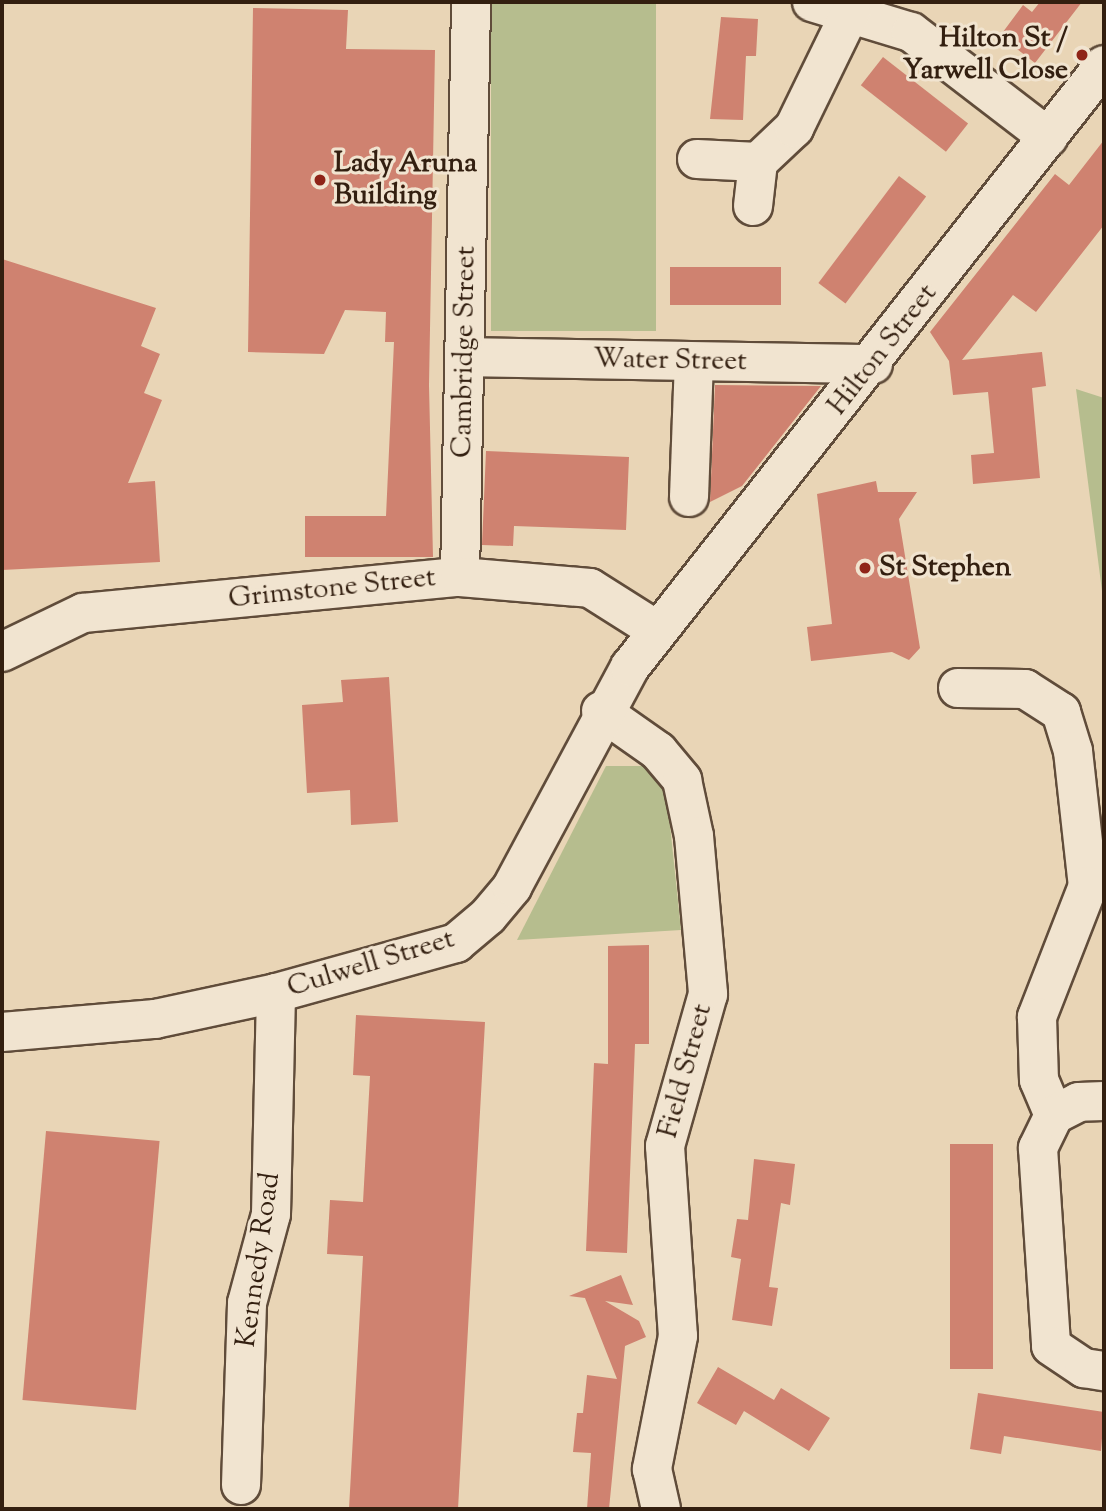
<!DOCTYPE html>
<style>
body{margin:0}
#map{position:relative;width:1106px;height:1511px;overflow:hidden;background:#e9d5b6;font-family:"Sorts Mill Goudy",serif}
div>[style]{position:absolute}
.green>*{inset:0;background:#b6bd8e;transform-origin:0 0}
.building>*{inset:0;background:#cf8270;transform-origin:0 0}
.roads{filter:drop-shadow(2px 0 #604c3a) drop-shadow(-2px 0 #604c3a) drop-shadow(0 2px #604c3a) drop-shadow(0 -2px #604c3a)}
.minor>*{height:38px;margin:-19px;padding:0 19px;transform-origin:19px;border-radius:19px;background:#f1e4d0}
.dots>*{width:19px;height:19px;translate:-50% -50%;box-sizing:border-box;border:4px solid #f1e4d0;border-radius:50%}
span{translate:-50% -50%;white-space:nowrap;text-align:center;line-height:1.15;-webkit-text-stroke:6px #f1e4d0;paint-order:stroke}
.poi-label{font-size:28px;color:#331f10;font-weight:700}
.right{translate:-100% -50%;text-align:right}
.left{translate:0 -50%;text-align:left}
.street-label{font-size:28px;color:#331f10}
.frame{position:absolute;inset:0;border:4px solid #331f10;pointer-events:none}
</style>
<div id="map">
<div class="green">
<i style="left:491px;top:2px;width:165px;height:329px"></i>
<i style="clip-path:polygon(1076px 389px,1104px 398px,1104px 612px,1102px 591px)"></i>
<i style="clip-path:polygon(606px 766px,643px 766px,666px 787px,681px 930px,517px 940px)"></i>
</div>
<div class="building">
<i style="clip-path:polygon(1040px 2px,1082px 2px,1035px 63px,1000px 36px,1023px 5px,1032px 12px)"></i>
<i style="clip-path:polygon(253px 8px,348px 10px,346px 49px,435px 50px,429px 385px,433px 557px,305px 557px,305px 516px,386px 516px,394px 342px,385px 342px,386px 312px,345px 310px,324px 354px,248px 352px)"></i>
<i style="clip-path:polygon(721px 17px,758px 19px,756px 56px,746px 56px,743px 120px,710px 119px)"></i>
<i style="left:883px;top:57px;width:108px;height:36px;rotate:38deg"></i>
<i style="clip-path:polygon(1104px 140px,1104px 225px,1036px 312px,1013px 295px,962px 360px,1042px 352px,1046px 386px,1032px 388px,1040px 478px,973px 484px,971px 455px,994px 453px,988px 392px,953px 395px,949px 361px,930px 332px,1055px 174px,1069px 185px)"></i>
<i style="left:899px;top:176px;width:34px;height:134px;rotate:37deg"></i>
<i style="clip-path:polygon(2px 259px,156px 308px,141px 346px,160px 354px,144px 393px,162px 400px,128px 483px,155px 481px,160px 562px,2px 570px)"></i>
<i style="left:670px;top:267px;width:111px;height:38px"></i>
<i style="clip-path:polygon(715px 385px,821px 386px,742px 486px,710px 502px)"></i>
<i style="clip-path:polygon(486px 451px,629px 457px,626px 530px,514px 526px,513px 546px,482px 545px)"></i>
<i style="clip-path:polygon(876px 481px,878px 492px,917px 492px,899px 519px,920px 648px,909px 660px,892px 652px,811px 661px,807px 627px,832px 624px,817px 494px)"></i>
<i style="clip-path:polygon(389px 677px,398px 822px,351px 825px,350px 790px,307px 793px,302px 705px,343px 702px,341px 680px)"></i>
<i style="clip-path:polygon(649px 945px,649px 1044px,635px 1044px,627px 1253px,586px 1251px,594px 1063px,608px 1064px,608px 946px)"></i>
<i style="clip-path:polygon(356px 1015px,485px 1022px,458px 1509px,349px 1509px,363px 1256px,327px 1254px,330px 1200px,363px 1202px,370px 1076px,353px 1075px)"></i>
<i style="left:46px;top:1131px;width:114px;height:270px;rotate:5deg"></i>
<i style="left:993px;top:1144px;width:225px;height:43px;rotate:90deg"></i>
<i style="clip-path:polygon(754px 1159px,795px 1164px,790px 1205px,781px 1203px,769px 1287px,778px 1288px,772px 1326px,732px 1320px,741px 1259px,731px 1257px,737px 1219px,748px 1220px)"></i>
<i style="clip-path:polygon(621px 1275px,633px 1305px,605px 1301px,639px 1321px,646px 1337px,625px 1346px,609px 1509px,587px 1509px,591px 1453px,573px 1452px,577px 1413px,583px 1413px,587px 1375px,617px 1379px,585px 1298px,569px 1296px)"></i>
<i style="clip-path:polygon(718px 1367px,774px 1400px,781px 1388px,830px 1418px,809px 1451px,744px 1411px,736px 1425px,697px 1403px)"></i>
<i style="clip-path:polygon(978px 1393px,1104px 1412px,1101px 1451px,1004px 1436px,1001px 1454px,970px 1449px)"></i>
</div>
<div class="roads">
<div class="minor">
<i style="left:812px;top:2px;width:103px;rotate:16.9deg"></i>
<i style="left:911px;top:32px;width:173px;rotate:37.5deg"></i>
<i style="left:697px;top:159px;width:61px;rotate:2.8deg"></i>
<i style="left:753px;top:206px;width:44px;rotate:-83.5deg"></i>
<i style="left:758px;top:162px;width:50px;rotate:-43.4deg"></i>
<i style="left:794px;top:128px;width:130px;rotate:-64deg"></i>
<i style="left:466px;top:357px;width:407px;rotate:1deg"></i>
<i style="left:689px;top:497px;width:134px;rotate:-87.9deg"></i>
<i style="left:460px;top:577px;width:575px;rotate:-88.9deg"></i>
<i style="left:2px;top:652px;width:90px;rotate:-25.7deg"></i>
<i style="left:83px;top:613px;width:379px;rotate:-5.5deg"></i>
<i style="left:460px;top:577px;width:130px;rotate:4.8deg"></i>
<i style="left:590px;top:588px;width:80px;rotate:32.3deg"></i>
<i style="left:958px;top:688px;width:67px;rotate:0.9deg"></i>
<i style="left:1025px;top:689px;width:43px;rotate:32.6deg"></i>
<i style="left:1061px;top:712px;width:41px;rotate:72.9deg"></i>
<i style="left:1073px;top:751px;width:136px;rotate:83.7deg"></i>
<i style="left:1088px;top:886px;width:141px;rotate:111.3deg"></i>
<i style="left:1037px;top:1017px;width:63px;rotate:88.2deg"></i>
<i style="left:1039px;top:1080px;width:38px;rotate:67deg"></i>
<i style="left:601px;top:711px;width:70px;rotate:35.1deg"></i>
<i style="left:658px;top:751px;width:38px;rotate:50deg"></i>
<i style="left:682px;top:780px;width:57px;rotate:77.9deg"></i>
<i style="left:694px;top:836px;width:159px;rotate:84.9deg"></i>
<i style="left:708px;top:994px;width:158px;rotate:105.8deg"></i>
<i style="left:665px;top:1146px;width:190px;rotate:86.1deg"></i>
<i style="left:678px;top:1336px;width:136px;rotate:101.1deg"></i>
<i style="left:652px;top:1469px;width:41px;rotate:77.3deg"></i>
<i style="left:2px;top:1032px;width:154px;rotate:-4.9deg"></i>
<i style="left:155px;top:1019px;width:124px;rotate:-12.1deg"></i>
<i style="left:276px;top:993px;width:187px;rotate:-15.5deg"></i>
<i style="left:456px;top:943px;width:42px;rotate:-40.2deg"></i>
<i style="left:488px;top:916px;width:38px;rotate:-50deg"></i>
<i style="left:512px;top:887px;width:250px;rotate:-61.8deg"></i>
<i style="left:630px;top:667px;width:766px;rotate:-51.78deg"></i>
<i style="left:1104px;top:1101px;width:25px;rotate:178deg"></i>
<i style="left:1079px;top:1102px;width:28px;rotate:153deg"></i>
<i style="left:1054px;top:1115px;width:37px;rotate:116deg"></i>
<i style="left:1038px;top:1148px;width:198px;rotate:86.2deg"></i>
<i style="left:1051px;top:1346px;width:40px;rotate:34deg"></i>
<i style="left:1084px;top:1368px;width:20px;rotate:9deg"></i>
<i style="left:241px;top:1485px;width:182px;rotate:-88.1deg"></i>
<i style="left:247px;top:1303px;width:92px;rotate:-74.9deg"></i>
<i style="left:271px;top:1214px;width:221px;rotate:-88.7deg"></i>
</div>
</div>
<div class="dots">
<i style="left:1082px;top:55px;background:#8f2418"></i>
<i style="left:320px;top:180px;background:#8f2418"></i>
<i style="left:865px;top:568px;background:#8f2418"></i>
</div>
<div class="poi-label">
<span class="right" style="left:1068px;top:55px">Hilton St /<br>Yarwell Close</span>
<span class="left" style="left:334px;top:180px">Lady Aruna<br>Building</span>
<span class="left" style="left:879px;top:568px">St Stephen</span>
</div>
<div class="street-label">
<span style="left:883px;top:350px;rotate:-52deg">Hilton Street</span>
<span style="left:465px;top:352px;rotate:-89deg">Cambridge Street</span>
<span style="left:670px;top:361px;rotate:1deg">Water Street</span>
<span style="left:332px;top:589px;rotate:-6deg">Grimstone Street</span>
<span style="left:371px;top:964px;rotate:-17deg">Culwell Street</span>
<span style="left:686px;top:1071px;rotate:-75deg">Field Street</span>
<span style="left:259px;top:1260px;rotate:-82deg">Kennedy Road</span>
</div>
<div class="frame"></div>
</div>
